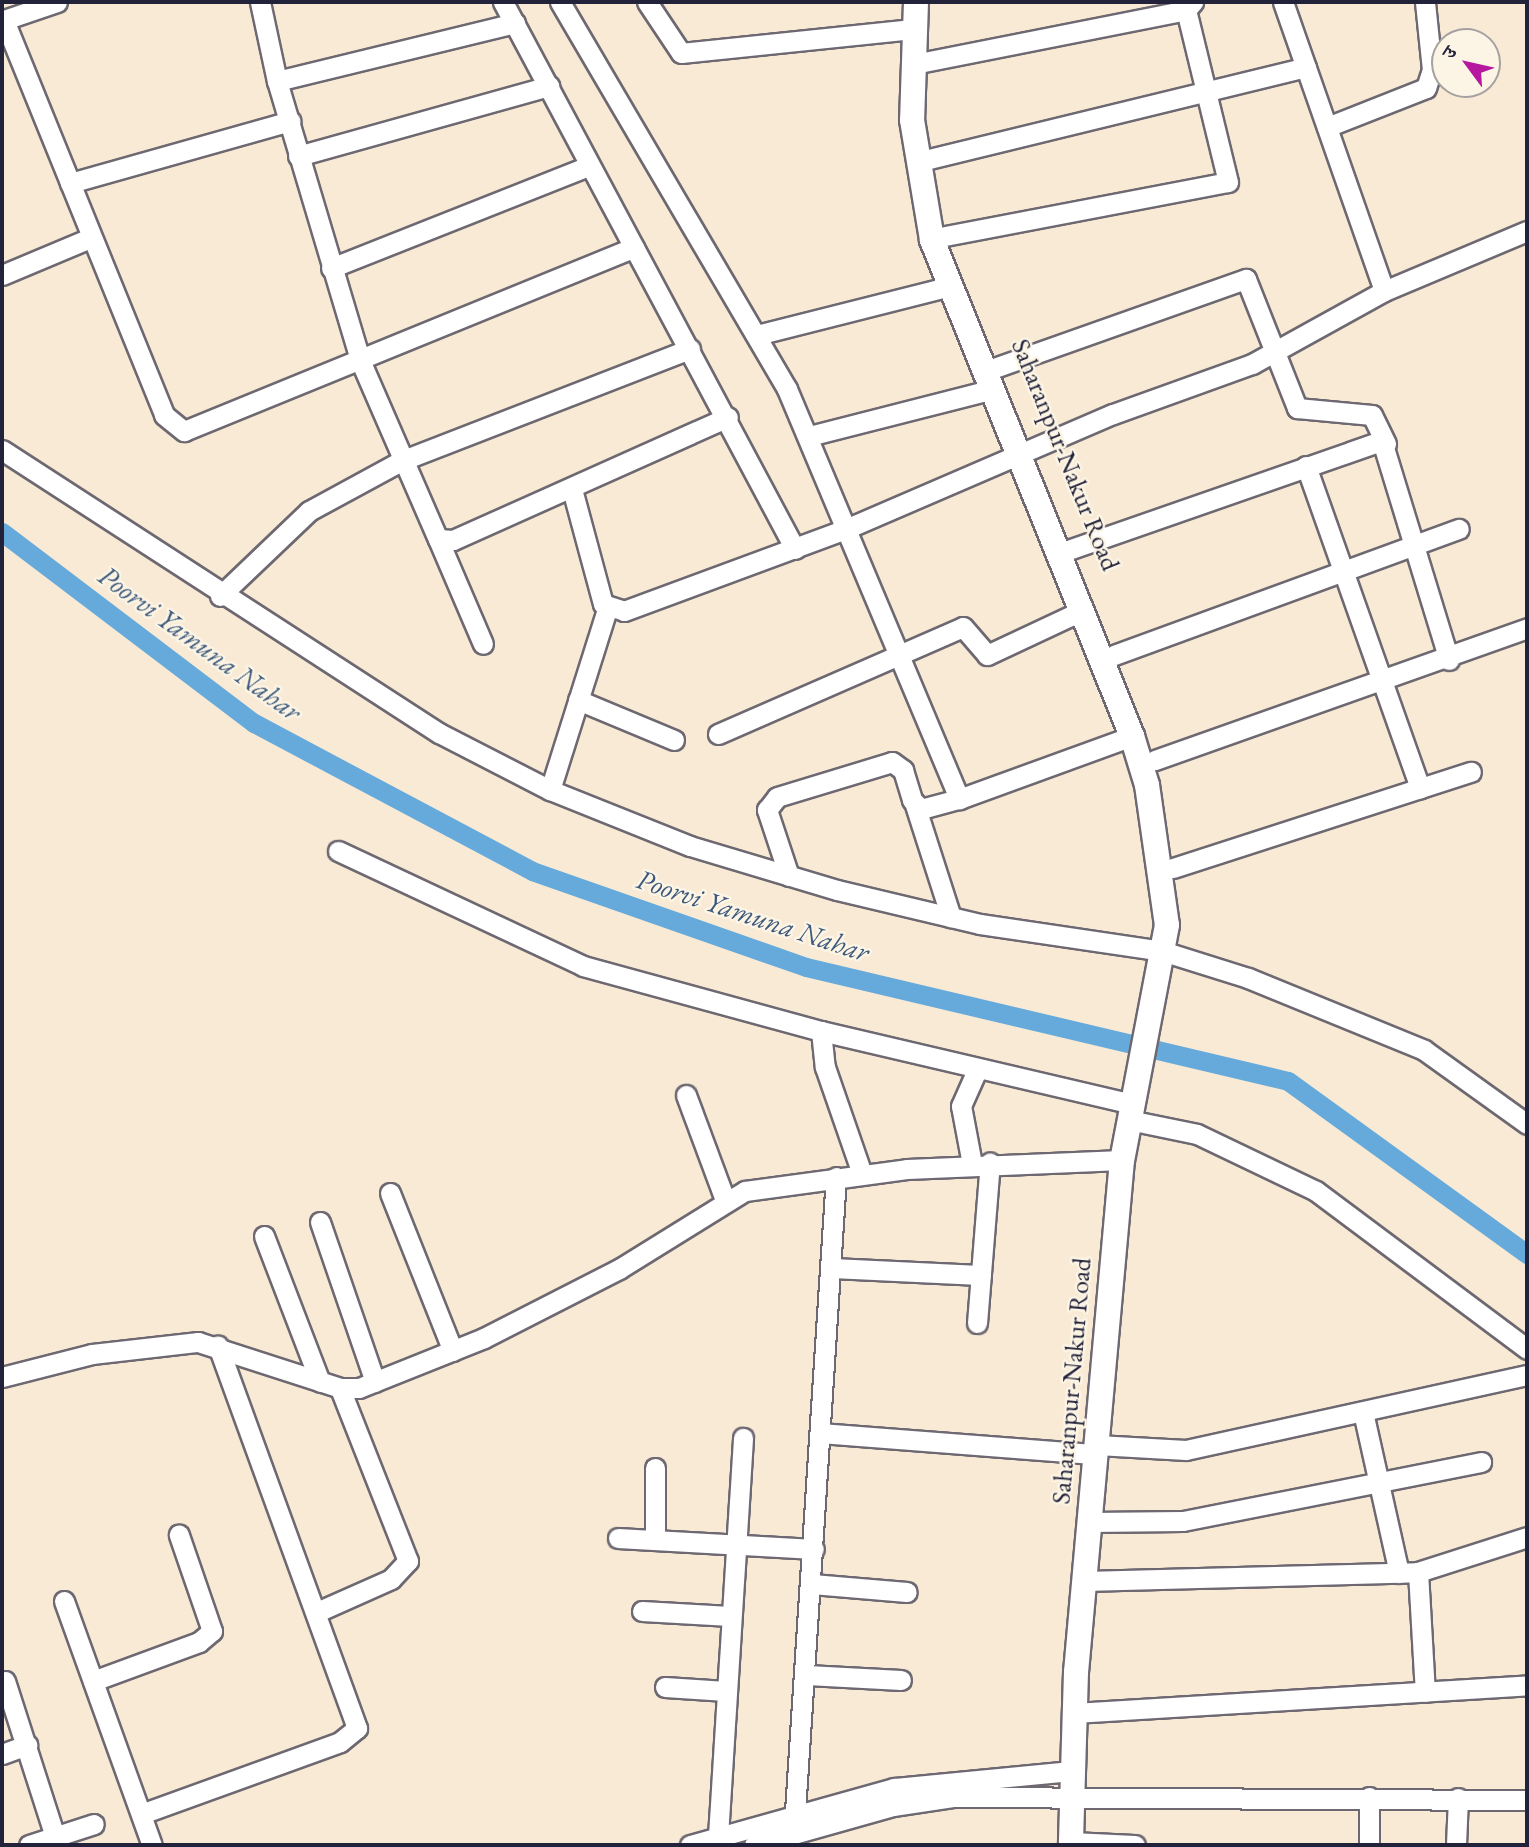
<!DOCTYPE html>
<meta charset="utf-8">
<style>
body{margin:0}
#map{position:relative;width:1529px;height:1847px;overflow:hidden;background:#f8ead4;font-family:"EB Garamond","Noto Serif Devanagari",serif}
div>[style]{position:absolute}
.canal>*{height:19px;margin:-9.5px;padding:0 9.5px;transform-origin:9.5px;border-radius:9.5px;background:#65aadb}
.roads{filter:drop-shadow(2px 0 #6d6871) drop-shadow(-2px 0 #6d6871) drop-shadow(0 2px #6d6871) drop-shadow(0 -2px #6d6871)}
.minor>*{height:19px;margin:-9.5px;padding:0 9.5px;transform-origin:9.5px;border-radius:9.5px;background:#fff}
.major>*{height:24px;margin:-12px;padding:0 12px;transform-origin:12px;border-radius:12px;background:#fff}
span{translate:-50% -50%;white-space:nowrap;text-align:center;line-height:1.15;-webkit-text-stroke:5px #fcf5e5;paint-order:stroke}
.street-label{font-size:26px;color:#22223b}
.water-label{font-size:28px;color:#3d587b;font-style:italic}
.frame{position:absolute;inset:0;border:4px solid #22223b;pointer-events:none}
.north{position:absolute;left:1431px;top:28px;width:70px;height:70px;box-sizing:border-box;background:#fcf5e5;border:2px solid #a5a1a1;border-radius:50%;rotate:303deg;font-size:19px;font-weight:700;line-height:28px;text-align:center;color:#22223b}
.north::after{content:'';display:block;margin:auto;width:24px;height:32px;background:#b5179e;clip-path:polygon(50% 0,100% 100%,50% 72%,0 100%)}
</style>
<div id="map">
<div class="canal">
<i style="left:2px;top:532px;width:316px;rotate:37.2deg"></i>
<i style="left:254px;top:723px;width:315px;rotate:28deg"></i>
<i style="left:532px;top:871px;width:290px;rotate:19.3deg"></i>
<i style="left:806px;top:967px;width:495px;rotate:13.3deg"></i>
<i style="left:1288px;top:1081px;width:295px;rotate:35.9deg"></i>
</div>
<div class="roads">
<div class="minor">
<i style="left:57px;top:2px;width:56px;rotate:161.2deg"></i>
<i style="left:4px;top:20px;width:426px;rotate:67.9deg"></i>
<i style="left:164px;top:415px;width:26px;rotate:39deg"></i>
<i style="left:184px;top:431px;width:486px;rotate:-22.2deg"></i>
<i style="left:260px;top:2px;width:81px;rotate:77.9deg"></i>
<i style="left:277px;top:81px;width:291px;rotate:73.4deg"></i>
<i style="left:360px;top:360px;width:195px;rotate:66.5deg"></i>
<i style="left:438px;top:539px;width:15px;rotate:4deg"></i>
<i style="left:453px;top:540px;width:301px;rotate:-24.1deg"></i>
<i style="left:503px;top:2px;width:620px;rotate:61.91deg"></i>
<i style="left:560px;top:2px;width:449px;rotate:59.6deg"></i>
<i style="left:787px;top:389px;width:445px;rotate:67.2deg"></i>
<i style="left:959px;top:799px;width:184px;rotate:-20deg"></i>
<i style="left:647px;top:2px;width:61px;rotate:56.3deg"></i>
<i style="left:681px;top:53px;width:233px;rotate:-5.9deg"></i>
<i style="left:1283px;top:2px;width:306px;rotate:70.7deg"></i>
<i style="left:924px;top:62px;width:267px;rotate:-11.2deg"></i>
<i style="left:1186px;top:10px;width:11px;rotate:-49deg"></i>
<i style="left:277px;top:81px;width:245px;rotate:-13.7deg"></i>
<i style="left:1327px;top:127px;width:106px;rotate:-21.5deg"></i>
<i style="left:1426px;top:88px;width:19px;rotate:-72deg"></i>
<i style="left:1432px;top:70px;width:68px;rotate:-95.9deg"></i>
<i style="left:298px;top:156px;width:261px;rotate:-15.6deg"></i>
<i style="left:929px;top:159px;width:388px;rotate:-13.7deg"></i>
<i style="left:70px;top:183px;width:229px;rotate:-15.7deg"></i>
<i style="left:945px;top:236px;width:288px;rotate:-10.8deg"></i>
<i style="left:1228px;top:182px;width:177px;rotate:-103.7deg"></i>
<i style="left:331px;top:268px;width:277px;rotate:-21.6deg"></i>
<i style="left:2px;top:275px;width:95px;rotate:-22.8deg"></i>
<i style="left:757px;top:335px;width:199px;rotate:-14.2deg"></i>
<i style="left:997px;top:367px;width:264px;rotate:-19.5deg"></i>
<i style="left:1246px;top:279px;width:139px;rotate:68.4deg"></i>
<i style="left:1297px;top:408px;width:75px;rotate:5.3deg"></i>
<i style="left:1372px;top:415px;width:32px;rotate:64deg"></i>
<i style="left:809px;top:436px;width:187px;rotate:-14.3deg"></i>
<i style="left:2px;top:450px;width:521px;rotate:32.93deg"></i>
<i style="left:439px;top:733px;width:125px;rotate:27.2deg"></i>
<i style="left:550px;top:790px;width:151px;rotate:21.8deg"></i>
<i style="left:690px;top:846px;width:153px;rotate:16.7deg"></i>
<i style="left:837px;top:890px;width:147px;rotate:13.4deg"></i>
<i style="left:980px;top:924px;width:184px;rotate:8.4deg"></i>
<i style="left:1162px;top:951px;width:90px;rotate:17.4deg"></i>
<i style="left:1248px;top:978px;width:190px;rotate:22.2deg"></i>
<i style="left:1424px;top:1050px;width:127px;rotate:35.7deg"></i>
<i style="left:1306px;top:466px;width:342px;rotate:70.5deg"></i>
<i style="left:572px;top:489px;width:119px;rotate:74.9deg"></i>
<i style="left:603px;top:604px;width:22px;rotate:18deg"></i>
<i style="left:624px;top:611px;width:239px;rotate:-20.3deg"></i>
<i style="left:848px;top:528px;width:288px;rotate:-23.3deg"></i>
<i style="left:1113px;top:414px;width:148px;rotate:-19.8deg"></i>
<i style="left:1252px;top:364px;width:151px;rotate:-28.9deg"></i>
<i style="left:1384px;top:291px;width:155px;rotate:-22.8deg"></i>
<i style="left:438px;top:539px;width:114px;rotate:66.8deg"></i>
<i style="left:1071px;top:549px;width:329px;rotate:-19.2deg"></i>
<i style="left:1382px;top:441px;width:229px;rotate:73deg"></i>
<i style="left:220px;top:596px;width:123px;rotate:-43.7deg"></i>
<i style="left:309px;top:511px;width:105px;rotate:-28.5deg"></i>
<i style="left:401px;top:461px;width:310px;rotate:-21.2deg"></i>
<i style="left:1114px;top:655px;width:367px;rotate:-20.1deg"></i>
<i style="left:578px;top:700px;width:104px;rotate:22.6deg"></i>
<i style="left:718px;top:734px;width:267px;rotate:-23.6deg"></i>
<i style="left:963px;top:627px;width:37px;rotate:49deg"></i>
<i style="left:987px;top:655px;width:104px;rotate:-25.1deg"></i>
<i style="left:1155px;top:760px;width:395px;rotate:-19.5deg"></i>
<i style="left:550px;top:790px;width:190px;rotate:-72.5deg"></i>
<i style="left:915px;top:805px;width:118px;rotate:72.2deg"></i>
<i style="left:338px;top:851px;width:271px;rotate:25.1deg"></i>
<i style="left:583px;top:966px;width:247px;rotate:15.3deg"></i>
<i style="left:821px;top:1031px;width:320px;rotate:13.2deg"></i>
<i style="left:1173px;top:868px;width:313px;rotate:-17.9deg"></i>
<i style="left:789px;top:876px;width:70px;rotate:-108.4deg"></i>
<i style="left:767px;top:810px;width:16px;rotate:-52deg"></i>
<i style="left:777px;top:797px;width:120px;rotate:-16.9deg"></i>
<i style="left:892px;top:762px;width:14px;rotate:36deg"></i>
<i style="left:903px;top:770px;width:31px;rotate:73deg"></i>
<i style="left:912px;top:800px;width:13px;rotate:45deg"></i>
<i style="left:921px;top:809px;width:39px;rotate:-15deg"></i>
<i style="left:821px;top:1031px;width:36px;rotate:84deg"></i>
<i style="left:825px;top:1067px;width:113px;rotate:70.9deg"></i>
<i style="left:686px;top:1095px;width:112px;rotate:69.6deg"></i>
<i style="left:1129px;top:1120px;width:69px;rotate:11.6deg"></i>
<i style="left:1197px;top:1134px;width:132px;rotate:25.6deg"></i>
<i style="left:1316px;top:1191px;width:264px;rotate:36.8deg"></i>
<i style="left:972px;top:1164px;width:59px;rotate:-100.7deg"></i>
<i style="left:961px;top:1106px;width:39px;rotate:-66deg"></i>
<i style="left:390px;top:1193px;width:170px;rotate:68.3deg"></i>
<i style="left:320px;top:1222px;width:169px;rotate:71deg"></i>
<i style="left:264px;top:1236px;width:156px;rotate:69deg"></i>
<i style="left:831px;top:1268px;width:150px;rotate:2.7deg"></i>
<i style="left:977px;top:1323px;width:161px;rotate:-85.4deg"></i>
<i style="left:2px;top:1377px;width:93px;rotate:-14.3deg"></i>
<i style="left:92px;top:1354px;width:107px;rotate:-6.5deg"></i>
<i style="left:198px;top:1342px;width:149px;rotate:17.9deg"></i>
<i style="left:340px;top:1388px;width:19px"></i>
<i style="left:359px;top:1388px;width:135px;rotate:-21.8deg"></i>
<i style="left:484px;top:1338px;width:152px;rotate:-27.1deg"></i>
<i style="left:619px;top:1269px;width:148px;rotate:-31.8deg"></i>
<i style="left:745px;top:1191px;width:163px;rotate:-7.7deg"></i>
<i style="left:907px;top:1169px;width:215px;rotate:-2.4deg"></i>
<i style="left:1363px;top:1412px;width:165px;rotate:77.4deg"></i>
<i style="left:820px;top:1433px;width:277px;rotate:4.4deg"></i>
<i style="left:1097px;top:1445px;width:89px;rotate:3.2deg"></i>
<i style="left:1186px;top:1450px;width:349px;rotate:-12.4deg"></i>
<i style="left:655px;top:1468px;width:72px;rotate:90deg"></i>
<i style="left:1090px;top:1522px;width:93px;rotate:-0.6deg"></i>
<i style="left:1183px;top:1521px;width:304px;rotate:-11.2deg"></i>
<i style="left:618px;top:1538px;width:196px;rotate:3.2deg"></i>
<i style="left:1418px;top:1572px;width:120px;rotate:86.7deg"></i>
<i style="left:1084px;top:1581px;width:334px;rotate:-1.5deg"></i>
<i style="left:1418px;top:1572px;width:114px;rotate:-17.8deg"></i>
<i style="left:812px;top:1584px;width:95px;rotate:4.8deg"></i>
<i style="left:64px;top:1601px;width:259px;rotate:70.2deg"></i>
<i style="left:642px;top:1611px;width:88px;rotate:3.3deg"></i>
<i style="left:317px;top:1612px;width:81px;rotate:-24deg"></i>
<i style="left:391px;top:1579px;width:25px;rotate:-47deg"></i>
<i style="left:408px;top:1561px;width:186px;rotate:-111.5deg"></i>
<i style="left:807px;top:1675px;width:94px;rotate:3deg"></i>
<i style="left:5px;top:1681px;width:164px;rotate:72.2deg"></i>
<i style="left:93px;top:1681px;width:113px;rotate:-20.2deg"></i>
<i style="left:199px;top:1642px;width:17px;rotate:-40deg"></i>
<i style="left:212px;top:1631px;width:102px;rotate:-109deg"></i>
<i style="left:665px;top:1687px;width:61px;rotate:3.8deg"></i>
<i style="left:1075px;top:1713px;width:453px;rotate:-3.5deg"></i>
<i style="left:2px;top:1754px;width:27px;rotate:-20deg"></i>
<i style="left:1369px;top:1797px;width:48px;rotate:90deg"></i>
<i style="left:795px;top:1812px;width:636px;rotate:-86.31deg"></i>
<i style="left:144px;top:1813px;width:208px;rotate:-19.9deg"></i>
<i style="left:340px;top:1742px;width:22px;rotate:-39deg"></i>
<i style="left:357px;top:1728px;width:407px;rotate:-110deg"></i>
<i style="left:718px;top:1836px;width:399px;rotate:-86.4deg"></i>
<i style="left:1071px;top:1842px;width:64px;rotate:2.7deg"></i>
<i style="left:29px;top:1845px;width:68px;rotate:-17.9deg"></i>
<i style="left:690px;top:1845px;width:212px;rotate:-15.6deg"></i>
<i style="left:894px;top:1788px;width:179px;rotate:-5.5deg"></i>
<i style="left:754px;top:1845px;width:144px;rotate:-15.7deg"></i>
<i style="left:893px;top:1806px;width:62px;rotate:-8.4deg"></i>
<i style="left:954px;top:1797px;width:573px;rotate:0.3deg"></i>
<i style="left:1456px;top:1845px;width:47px;rotate:-87.6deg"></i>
</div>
<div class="major">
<i style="left:916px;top:2px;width:118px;rotate:91.9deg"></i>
<i style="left:912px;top:120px;width:122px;rotate:80.5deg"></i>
<i style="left:932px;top:240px;width:535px;rotate:68.04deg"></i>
<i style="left:1132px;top:736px;width:51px;rotate:73deg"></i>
<i style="left:1147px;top:785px;width:141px;rotate:81.9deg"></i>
<i style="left:1167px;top:925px;width:239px;rotate:100.8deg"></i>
<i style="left:1122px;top:1160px;width:514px;rotate:95.13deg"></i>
<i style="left:1076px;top:1672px;width:173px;rotate:91.7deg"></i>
</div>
</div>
<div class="street-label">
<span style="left:1065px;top:455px;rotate:68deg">Saharanpur-Nakur Road</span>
<span style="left:1072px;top:1381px;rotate:-85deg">Saharanpur-Nakur Road</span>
</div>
<div class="water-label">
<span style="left:200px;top:643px;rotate:36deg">Poorvi Yamuna Nahar</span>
<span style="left:753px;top:915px;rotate:18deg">Poorvi Yamuna Nahar</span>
</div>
<div class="frame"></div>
<div class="north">उ</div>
</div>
